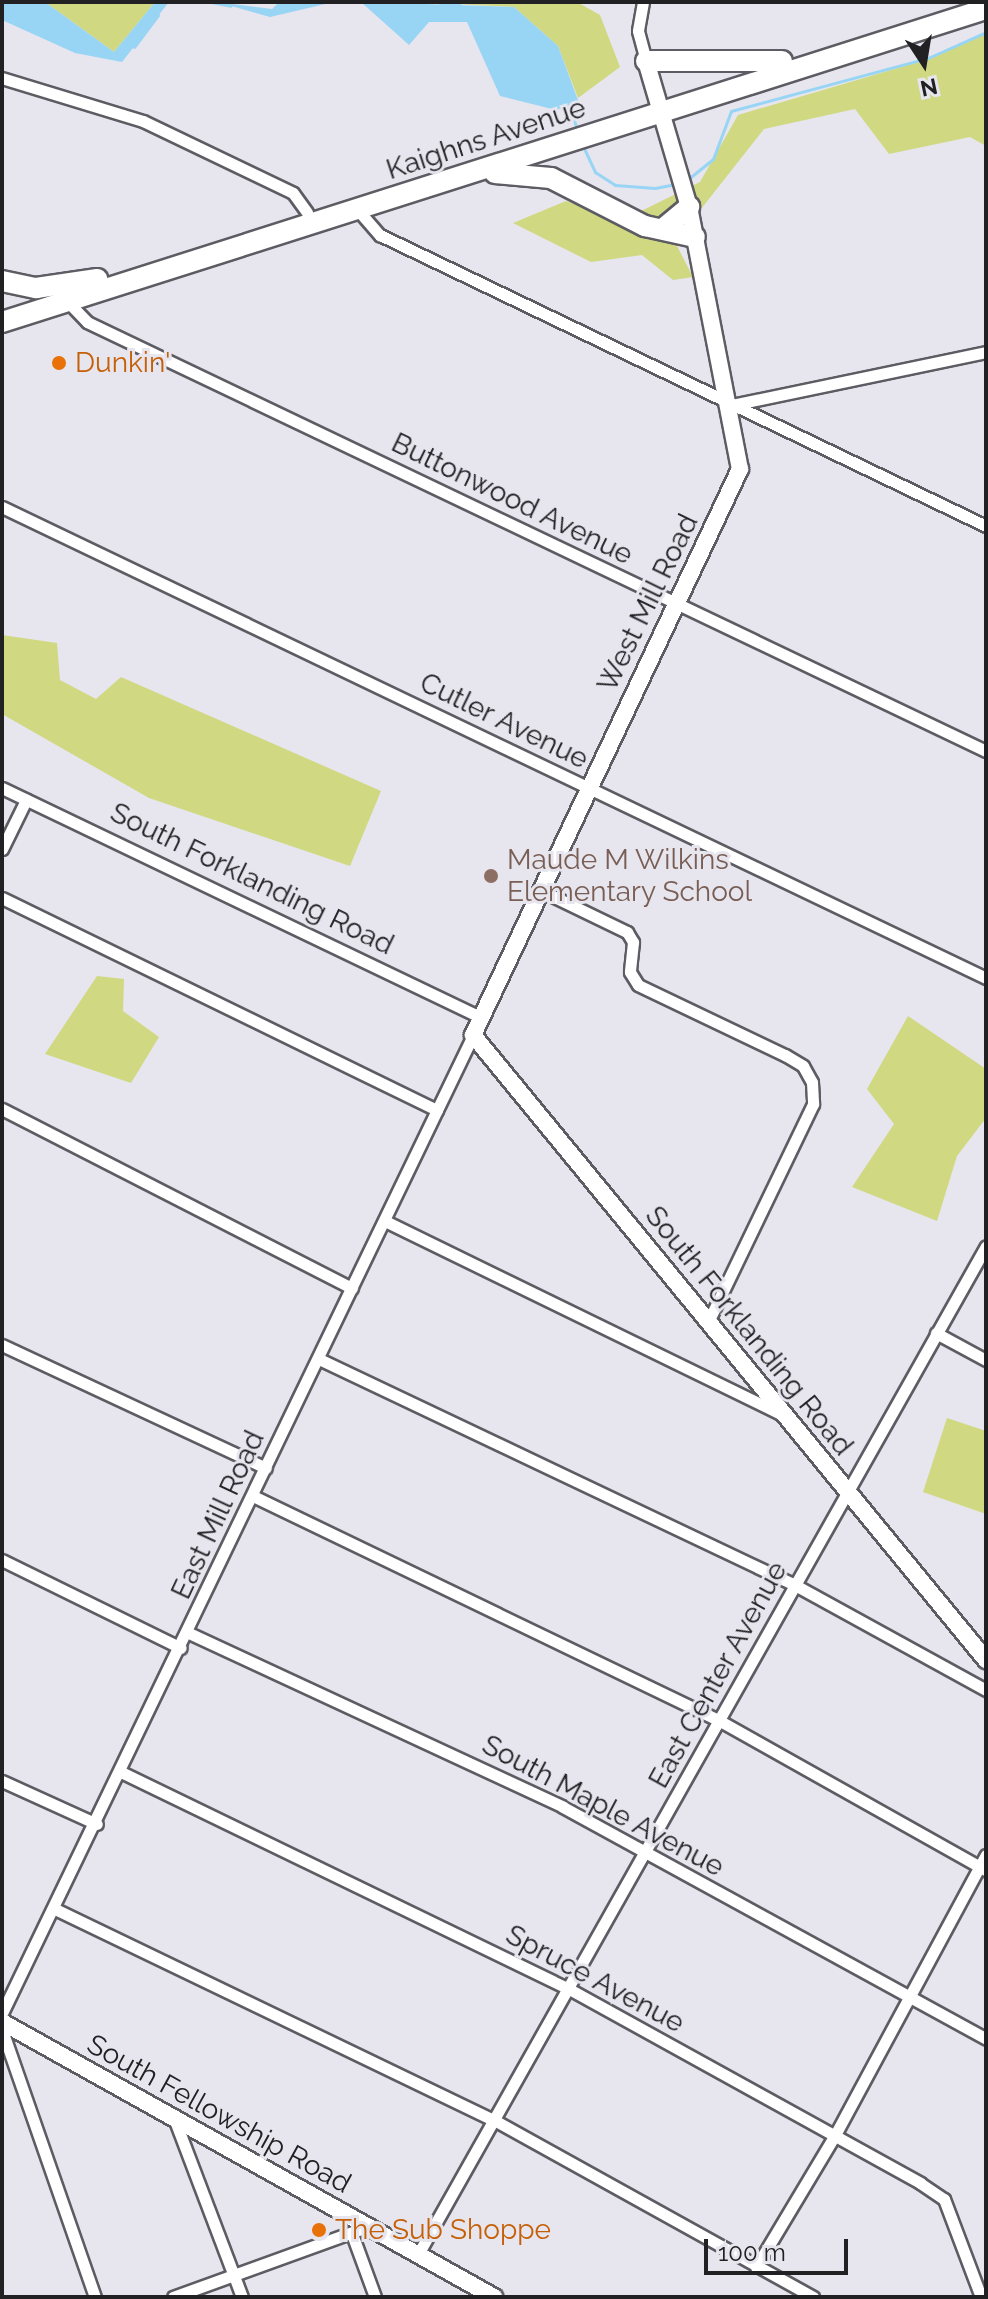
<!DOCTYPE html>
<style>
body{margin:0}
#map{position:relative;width:988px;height:2299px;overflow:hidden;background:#e7e5ee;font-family:Raleway,sans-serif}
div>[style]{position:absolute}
.green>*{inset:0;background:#d0d981}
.water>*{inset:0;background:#98d5f4}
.stream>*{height:3px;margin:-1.5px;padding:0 1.5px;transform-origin:1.5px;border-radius:1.5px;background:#98d5f4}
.roads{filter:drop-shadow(2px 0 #5d5c63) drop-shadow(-2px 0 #5d5c63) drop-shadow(0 2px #5d5c63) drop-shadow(0 -2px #5d5c63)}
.street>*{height:11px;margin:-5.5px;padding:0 5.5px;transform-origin:5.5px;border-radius:5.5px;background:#fff}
.secondary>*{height:16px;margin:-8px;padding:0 8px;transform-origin:8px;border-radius:8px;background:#fff}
.highway>*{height:20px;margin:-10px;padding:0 10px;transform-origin:10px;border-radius:10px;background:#fff}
.dots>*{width:22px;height:22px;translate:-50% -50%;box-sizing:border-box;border:4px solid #e7e5ee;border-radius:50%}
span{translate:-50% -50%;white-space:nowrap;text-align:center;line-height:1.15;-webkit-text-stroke:6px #e7e5ee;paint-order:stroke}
.street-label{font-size:28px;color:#212023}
.food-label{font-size:28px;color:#c56008}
.left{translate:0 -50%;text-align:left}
.education-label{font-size:28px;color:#785e54}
.frame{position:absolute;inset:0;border:4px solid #212023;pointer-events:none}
.north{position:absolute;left:884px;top:24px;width:80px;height:80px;-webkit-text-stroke:6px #e7e5ee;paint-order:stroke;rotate:168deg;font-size:22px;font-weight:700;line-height:32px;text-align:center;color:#212023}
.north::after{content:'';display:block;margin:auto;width:28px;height:36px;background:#212023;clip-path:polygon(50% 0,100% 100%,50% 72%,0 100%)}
.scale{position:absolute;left:704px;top:2239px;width:144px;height:36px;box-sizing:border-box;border:4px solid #212023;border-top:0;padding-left:10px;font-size:24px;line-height:28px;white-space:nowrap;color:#212023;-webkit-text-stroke:6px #e7e5ee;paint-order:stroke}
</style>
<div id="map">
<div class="green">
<i style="clip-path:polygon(45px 2px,155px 2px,114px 52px)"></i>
<i style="clip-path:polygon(416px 2px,577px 2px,600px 15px,620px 67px,578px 98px,558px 46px,514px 7px)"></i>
<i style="clip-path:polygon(986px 33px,986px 146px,970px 137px,889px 154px,855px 109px,764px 129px,675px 242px,693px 277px,673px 280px,642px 255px,591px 262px,513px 223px,566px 201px,621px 221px,700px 182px,738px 115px,918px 62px)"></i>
<i style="clip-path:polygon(2px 635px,57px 643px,60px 680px,96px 699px,121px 677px,381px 791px,350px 866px,149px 798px,2px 714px)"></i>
<i style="clip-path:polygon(97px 976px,124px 979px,123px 1011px,159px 1037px,131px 1083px,45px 1054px)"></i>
<i style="clip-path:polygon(908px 1016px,986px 1069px,986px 1118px,957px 1156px,937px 1221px,852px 1187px,894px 1124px,867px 1089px)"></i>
<i style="clip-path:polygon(947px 1418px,986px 1431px,986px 1514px,923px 1492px)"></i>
</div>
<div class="water">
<i style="clip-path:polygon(2px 2px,45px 2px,114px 52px,155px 2px,169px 2px,122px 62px,75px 53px,2px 20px)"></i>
<i style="clip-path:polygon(217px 2px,272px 9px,279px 2px,334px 2px,270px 17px)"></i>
<i style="clip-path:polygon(361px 2px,514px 7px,558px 46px,579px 103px,556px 110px,500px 96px,467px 22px,429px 22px,409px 45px)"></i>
</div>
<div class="stream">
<i style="left:211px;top:2px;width:20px;rotate:11deg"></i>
<i style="left:440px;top:4px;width:20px;rotate:3deg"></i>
<i style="left:134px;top:47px;width:40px;rotate:-53deg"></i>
<i style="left:568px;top:103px;width:28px;rotate:71deg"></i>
<i style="left:582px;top:144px;width:31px;rotate:65deg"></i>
<i style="left:595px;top:172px;width:24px;rotate:33deg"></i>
<i style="left:615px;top:185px;width:40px;rotate:4.3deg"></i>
<i style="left:655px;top:188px;width:21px;rotate:-11deg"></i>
<i style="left:687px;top:180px;width:33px;rotate:-39deg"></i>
<i style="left:713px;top:159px;width:51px;rotate:-69.4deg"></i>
<i style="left:731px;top:111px;width:204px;rotate:-15.1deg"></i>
<i style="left:928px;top:58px;width:64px;rotate:-24.1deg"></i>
</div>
<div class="roads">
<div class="street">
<i style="left:643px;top:2px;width:29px;rotate:100deg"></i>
<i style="left:638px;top:31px;width:31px;rotate:75deg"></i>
<i style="left:2px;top:78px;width:147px;rotate:17deg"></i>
<i style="left:143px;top:121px;width:166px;rotate:25.6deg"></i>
<i style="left:293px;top:193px;width:24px;rotate:54deg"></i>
<i style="left:357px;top:209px;width:35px;rotate:49deg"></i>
<i style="left:380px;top:235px;width:672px;rotate:25.65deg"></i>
<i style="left:67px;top:301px;width:29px;rotate:46deg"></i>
<i style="left:87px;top:322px;width:996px;rotate:25.51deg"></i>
<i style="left:732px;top:405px;width:259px;rotate:-11.8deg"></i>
<i style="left:2px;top:507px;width:1091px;rotate:25.58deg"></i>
<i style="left:2px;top:788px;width:530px;rotate:25.6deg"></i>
<i style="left:2px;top:849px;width:55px;rotate:-63.9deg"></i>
<i style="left:540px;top:890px;width:97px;rotate:25.8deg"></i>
<i style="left:627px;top:932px;width:12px;rotate:59deg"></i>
<i style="left:633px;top:942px;width:30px;rotate:96deg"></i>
<i style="left:630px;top:972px;width:15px;rotate:58deg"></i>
<i style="left:638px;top:985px;width:163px;rotate:25.5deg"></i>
<i style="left:785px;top:1055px;width:21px;rotate:31deg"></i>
<i style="left:803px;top:1066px;width:18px;rotate:61deg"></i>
<i style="left:812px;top:1082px;width:22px;rotate:87deg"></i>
<i style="left:813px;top:1104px;width:240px;rotate:115.7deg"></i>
<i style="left:2px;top:898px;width:484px;rotate:26deg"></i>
<i style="left:2px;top:1109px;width:393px;rotate:27.1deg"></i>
<i style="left:385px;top:1221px;width:441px;rotate:26deg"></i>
<i style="left:936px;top:1333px;width:57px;rotate:28.4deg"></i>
<i style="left:2px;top:1345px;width:291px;rotate:25deg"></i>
<i style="left:319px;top:1359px;width:527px;rotate:25.4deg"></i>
<i style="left:795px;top:1585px;width:218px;rotate:28.8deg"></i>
<i style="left:253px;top:1496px;width:518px;rotate:25.72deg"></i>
<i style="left:720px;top:1721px;width:305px;rotate:29.3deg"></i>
<i style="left:2px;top:1560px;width:199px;rotate:26.2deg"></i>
<i style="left:189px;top:1633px;width:412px;rotate:24.9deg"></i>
<i style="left:563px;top:1807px;width:482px;rotate:28.7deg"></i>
<i style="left:121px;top:1772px;width:500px;rotate:25.85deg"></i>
<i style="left:571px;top:1990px;width:399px;rotate:28.9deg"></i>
<i style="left:920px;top:2183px;width:29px;rotate:34deg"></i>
<i style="left:944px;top:2199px;width:105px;rotate:69.3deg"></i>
<i style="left:2px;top:1781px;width:104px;rotate:24.4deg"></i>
<i style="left:55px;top:1909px;width:487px;rotate:25.7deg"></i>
<i style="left:494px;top:2120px;width:365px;rotate:29deg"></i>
<i style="left:2px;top:2013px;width:1086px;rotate:-64.28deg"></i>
<i style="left:2px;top:2030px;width:283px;rotate:70.8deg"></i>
<i style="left:174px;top:2118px;width:191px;rotate:69.2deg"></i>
<i style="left:352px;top:2234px;width:67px;rotate:69.9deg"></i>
<i style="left:417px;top:2256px;width:1159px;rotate:-60.6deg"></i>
<i style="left:756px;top:2267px;width:154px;rotate:-59.1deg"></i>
<i style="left:835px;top:2135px;width:318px;rotate:-61.7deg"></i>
<i style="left:173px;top:2297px;width:205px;rotate:-19.9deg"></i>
</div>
<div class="secondary">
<i style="left:646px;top:61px;width:152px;rotate:73.6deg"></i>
<i style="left:689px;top:207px;width:267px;rotate:79deg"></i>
<i style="left:740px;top:469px;width:626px;rotate:115.25deg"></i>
<i style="left:473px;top:1035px;width:809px;rotate:50.62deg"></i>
<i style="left:2px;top:2022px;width:564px;rotate:29.2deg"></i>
</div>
<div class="highway">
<i style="left:646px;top:61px;width:136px"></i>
<i style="left:495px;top:173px;width:56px;rotate:5.1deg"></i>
<i style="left:551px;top:178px;width:106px;rotate:27.1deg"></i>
<i style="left:645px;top:226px;width:51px;rotate:12.4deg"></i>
<i style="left:664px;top:228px;width:33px;rotate:-40deg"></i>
<i style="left:2px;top:281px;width:35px;rotate:12deg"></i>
<i style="left:36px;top:288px;width:62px;rotate:-8.4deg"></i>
<i style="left:2px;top:322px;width:1033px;rotate:-17.65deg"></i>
</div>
</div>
<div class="dots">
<i style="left:59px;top:363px;background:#e8710a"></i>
<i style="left:491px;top:876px;background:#8d6e63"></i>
<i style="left:319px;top:2230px;background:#e8710a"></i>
</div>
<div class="street-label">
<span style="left:486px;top:139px;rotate:-18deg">Kaighns Avenue</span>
<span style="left:512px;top:499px;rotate:26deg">Buttonwood Avenue</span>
<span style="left:648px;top:603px;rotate:-64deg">West Mill Road</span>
<span style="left:504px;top:721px;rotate:26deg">Cutler Avenue</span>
<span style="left:252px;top:879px;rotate:26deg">South Forklanding Road</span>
<span style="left:749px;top:1331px;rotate:51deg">South Forklanding Road</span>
<span style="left:218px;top:1515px;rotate:-65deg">East Mill Road</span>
<span style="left:718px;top:1675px;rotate:-61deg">East Center Avenue</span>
<span style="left:603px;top:1806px;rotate:28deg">South Maple Avenue</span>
<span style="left:595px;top:1979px;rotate:28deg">Spruce Avenue</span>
<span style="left:219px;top:2114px;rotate:29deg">South Fellowship Road</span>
</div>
<div class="food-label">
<span class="left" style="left:75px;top:363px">Dunkin'</span>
<span class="left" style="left:335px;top:2230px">The Sub Shoppe</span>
</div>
<div class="education-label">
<span class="left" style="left:507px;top:876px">Maude M Wilkins<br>Elementary School</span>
</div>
<div class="frame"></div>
<div class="north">N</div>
<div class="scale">100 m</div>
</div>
